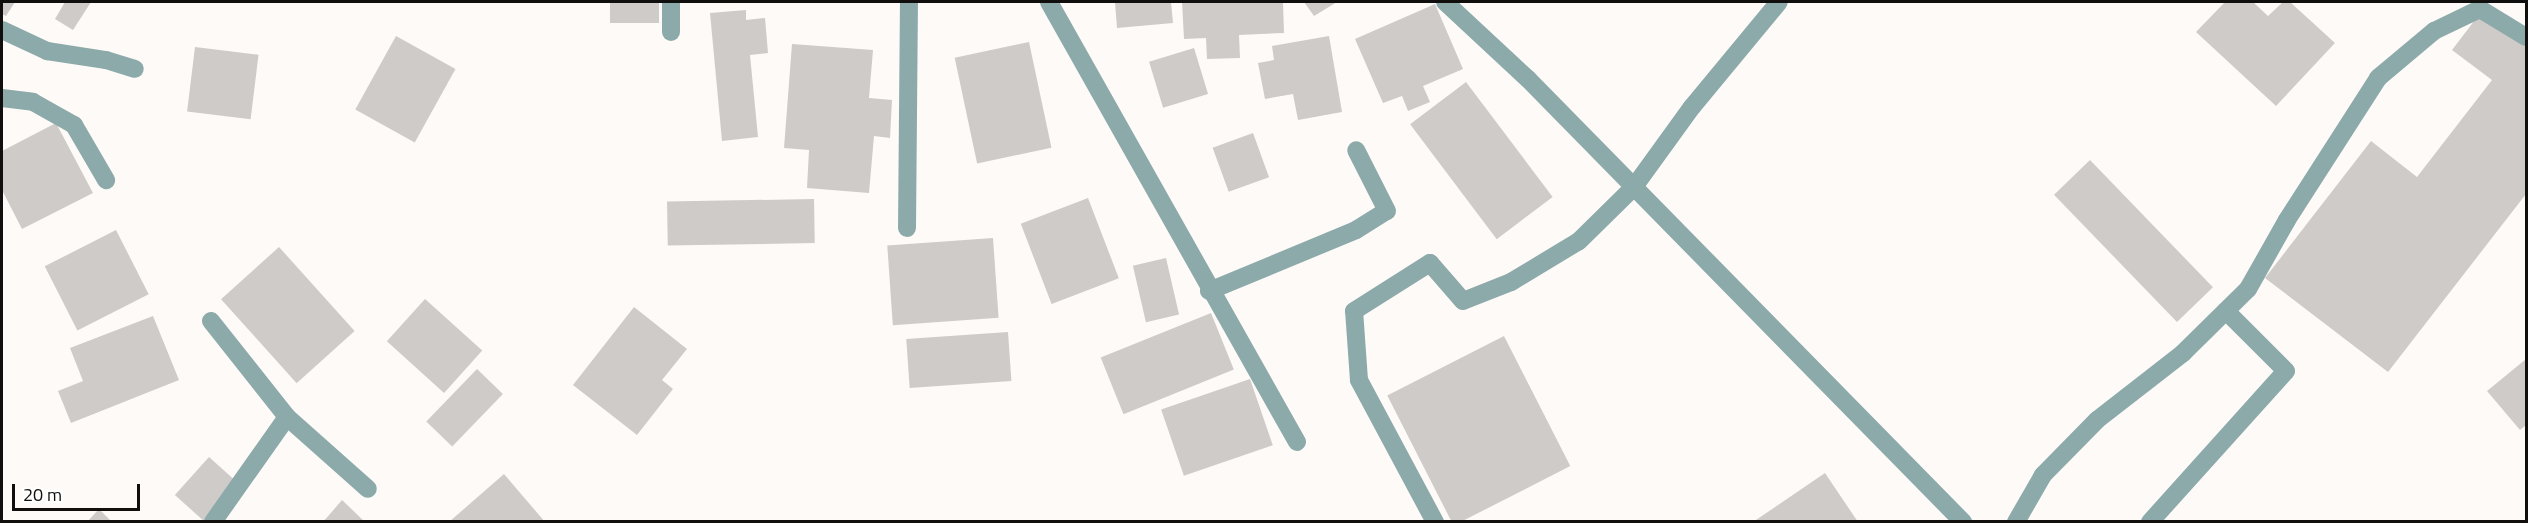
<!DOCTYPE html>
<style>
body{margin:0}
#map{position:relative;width:2528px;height:523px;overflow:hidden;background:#fefaf8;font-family:"Titillium Web",sans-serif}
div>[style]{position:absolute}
.building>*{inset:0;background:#cfcbc9;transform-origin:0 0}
.minor>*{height:18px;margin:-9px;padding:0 9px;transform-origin:9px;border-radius:9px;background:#8caaa9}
span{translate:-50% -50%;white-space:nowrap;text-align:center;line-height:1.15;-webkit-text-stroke:4.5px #fff;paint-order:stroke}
.frame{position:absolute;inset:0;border:3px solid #100f0e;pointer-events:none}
.scale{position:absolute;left:12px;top:484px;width:128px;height:27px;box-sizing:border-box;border:3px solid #100f0e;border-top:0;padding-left:8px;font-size:18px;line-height:21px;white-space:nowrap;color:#100f0e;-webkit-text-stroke:4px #fff;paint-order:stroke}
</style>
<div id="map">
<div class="building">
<i style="clip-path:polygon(2px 2px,15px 2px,6px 16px,2px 14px)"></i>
<i style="clip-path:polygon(65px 2px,91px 2px,73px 30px,55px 19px)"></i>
<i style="left:610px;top:2px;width:49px;height:21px"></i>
<i style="clip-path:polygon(1115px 2px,1171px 2px,1173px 23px,1117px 28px)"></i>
<i style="clip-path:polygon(1182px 2px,1283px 2px,1284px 33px,1239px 35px,1240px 58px,1207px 59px,1206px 38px,1184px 39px)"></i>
<i style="clip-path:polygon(1304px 2px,1337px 2px,1314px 16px)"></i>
<i style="clip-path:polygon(2225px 2px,2253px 2px,2268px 16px,2283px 2px,2290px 2px,2335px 43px,2276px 106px,2196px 32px)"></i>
<i style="clip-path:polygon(1435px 4px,1463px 69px,1423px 86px,1430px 102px,1408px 111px,1402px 96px,1383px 103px,1355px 39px)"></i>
<i style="clip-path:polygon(746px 10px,746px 20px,765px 18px,768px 53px,750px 55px,758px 137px,722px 141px,710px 13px)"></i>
<i style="clip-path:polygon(2481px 12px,2526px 47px,2526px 194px,2388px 372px,2265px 278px,2371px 141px,2417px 177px,2492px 80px,2452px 50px)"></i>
<i style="left:396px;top:36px;width:68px;height:84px;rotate:29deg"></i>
<i style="clip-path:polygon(1329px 36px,1342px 112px,1298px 120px,1293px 94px,1265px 99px,1258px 63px,1274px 60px,1272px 46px)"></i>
<i style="left:1029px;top:42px;width:108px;height:76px;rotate:78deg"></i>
<i style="clip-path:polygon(792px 44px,873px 50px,869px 98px,892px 100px,890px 138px,874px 136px,869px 193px,807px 188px,809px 150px,784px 148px)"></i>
<i style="left:195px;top:47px;width:64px;height:65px;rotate:7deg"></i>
<i style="left:1194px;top:48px;width:48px;height:47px;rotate:73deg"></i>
<i style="left:1466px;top:82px;width:144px;height:70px;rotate:53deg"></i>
<i style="clip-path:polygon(56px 123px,93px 193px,22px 229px,2px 190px,2px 151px)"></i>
<i style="left:1253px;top:133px;width:47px;height:43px;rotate:70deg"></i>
<i style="left:2090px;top:160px;width:177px;height:50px;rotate:46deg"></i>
<i style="left:1088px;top:198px;width:86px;height:72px;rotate:69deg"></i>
<i style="left:814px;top:199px;width:44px;height:147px;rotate:89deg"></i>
<i style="left:116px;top:230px;width:72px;height:80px;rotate:63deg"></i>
<i style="left:993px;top:238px;width:80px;height:106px;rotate:86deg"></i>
<i style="left:279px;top:247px;width:113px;height:78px;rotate:48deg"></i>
<i style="left:1166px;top:258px;width:58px;height:34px;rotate:77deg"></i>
<i style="left:425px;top:299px;width:77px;height:57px;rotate:42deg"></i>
<i style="clip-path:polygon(634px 307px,687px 349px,662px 380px,673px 389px,637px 435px,573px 385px)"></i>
<i style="left:1211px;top:313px;width:61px;height:119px;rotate:68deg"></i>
<i style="clip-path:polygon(153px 316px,179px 380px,71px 423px,58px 391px,83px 381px,70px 348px)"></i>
<i style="left:1008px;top:332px;width:49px;height:102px;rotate:86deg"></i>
<i style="left:1504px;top:336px;width:146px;height:131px;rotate:63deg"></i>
<i style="clip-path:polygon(2526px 359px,2526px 425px,2520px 430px,2487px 391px)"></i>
<i style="left:477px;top:369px;width:36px;height:73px;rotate:44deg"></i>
<i style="left:1250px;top:379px;width:70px;height:94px;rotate:71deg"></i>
<i style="left:209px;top:457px;width:39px;height:51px;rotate:42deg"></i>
<i style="clip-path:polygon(1825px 473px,1858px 522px,1757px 522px,1756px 520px)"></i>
<i style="clip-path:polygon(504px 474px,545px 522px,449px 522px)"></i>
<i style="clip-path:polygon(342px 500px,365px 522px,323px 522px)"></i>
<i style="clip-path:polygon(99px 509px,112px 522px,87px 522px)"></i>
</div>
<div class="minor">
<i style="left:671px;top:2px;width:30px;rotate:90deg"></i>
<i style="left:1049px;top:2px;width:505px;rotate:60.59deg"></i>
<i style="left:1445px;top:2px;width:113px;rotate:42.9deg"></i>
<i style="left:1528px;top:79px;width:621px;rotate:45.52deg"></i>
<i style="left:2px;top:30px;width:50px;rotate:25deg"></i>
<i style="left:47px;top:51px;width:60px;rotate:8.7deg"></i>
<i style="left:106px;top:60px;width:30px;rotate:17deg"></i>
<i style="left:2px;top:98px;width:31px;rotate:7deg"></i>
<i style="left:33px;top:102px;width:47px;rotate:29.3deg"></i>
<i style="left:74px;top:125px;width:64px;rotate:59.8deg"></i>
<i style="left:907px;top:228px;width:226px;rotate:-89.5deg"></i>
<i style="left:1209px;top:291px;width:159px;rotate:-22.5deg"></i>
<i style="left:1356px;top:230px;width:36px;rotate:-32deg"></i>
<i style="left:1387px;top:211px;width:68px;rotate:-116.9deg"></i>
<i style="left:211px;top:321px;width:122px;rotate:51.6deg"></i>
<i style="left:287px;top:417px;width:128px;rotate:125.2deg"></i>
<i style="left:287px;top:417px;width:108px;rotate:41.6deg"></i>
<i style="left:1435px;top:522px;width:161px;rotate:-118.2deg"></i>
<i style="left:1359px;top:380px;width:69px;rotate:-94.1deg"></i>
<i style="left:1354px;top:311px;width:90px;rotate:-32.3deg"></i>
<i style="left:1430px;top:263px;width:50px;rotate:49deg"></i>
<i style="left:1463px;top:301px;width:52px;rotate:-21.6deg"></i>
<i style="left:1511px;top:282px;width:79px;rotate:-31.1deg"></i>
<i style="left:1579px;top:241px;width:77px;rotate:-44.5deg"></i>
<i style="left:1634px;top:187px;width:99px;rotate:-54.1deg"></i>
<i style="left:1692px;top:107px;width:136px;rotate:-50.4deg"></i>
<i style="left:2016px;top:522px;width:54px;rotate:-60.1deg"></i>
<i style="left:2043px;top:475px;width:77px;rotate:-45.5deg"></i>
<i style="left:2097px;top:420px;width:109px;rotate:-37.9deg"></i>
<i style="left:2183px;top:353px;width:91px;rotate:-44.6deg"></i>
<i style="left:2248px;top:289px;width:79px;rotate:-60.5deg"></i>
<i style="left:2287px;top:220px;width:169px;rotate:-57.3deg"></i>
<i style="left:2378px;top:78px;width:73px;rotate:-40deg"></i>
<i style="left:2434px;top:31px;width:51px;rotate:-25.6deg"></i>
<i style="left:2480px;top:9px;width:54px;rotate:31.3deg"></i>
<i style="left:2150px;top:522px;width:203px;rotate:-48deg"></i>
<i style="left:2286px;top:371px;width:85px;rotate:-135deg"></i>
</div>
<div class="frame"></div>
<div class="scale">20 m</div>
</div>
